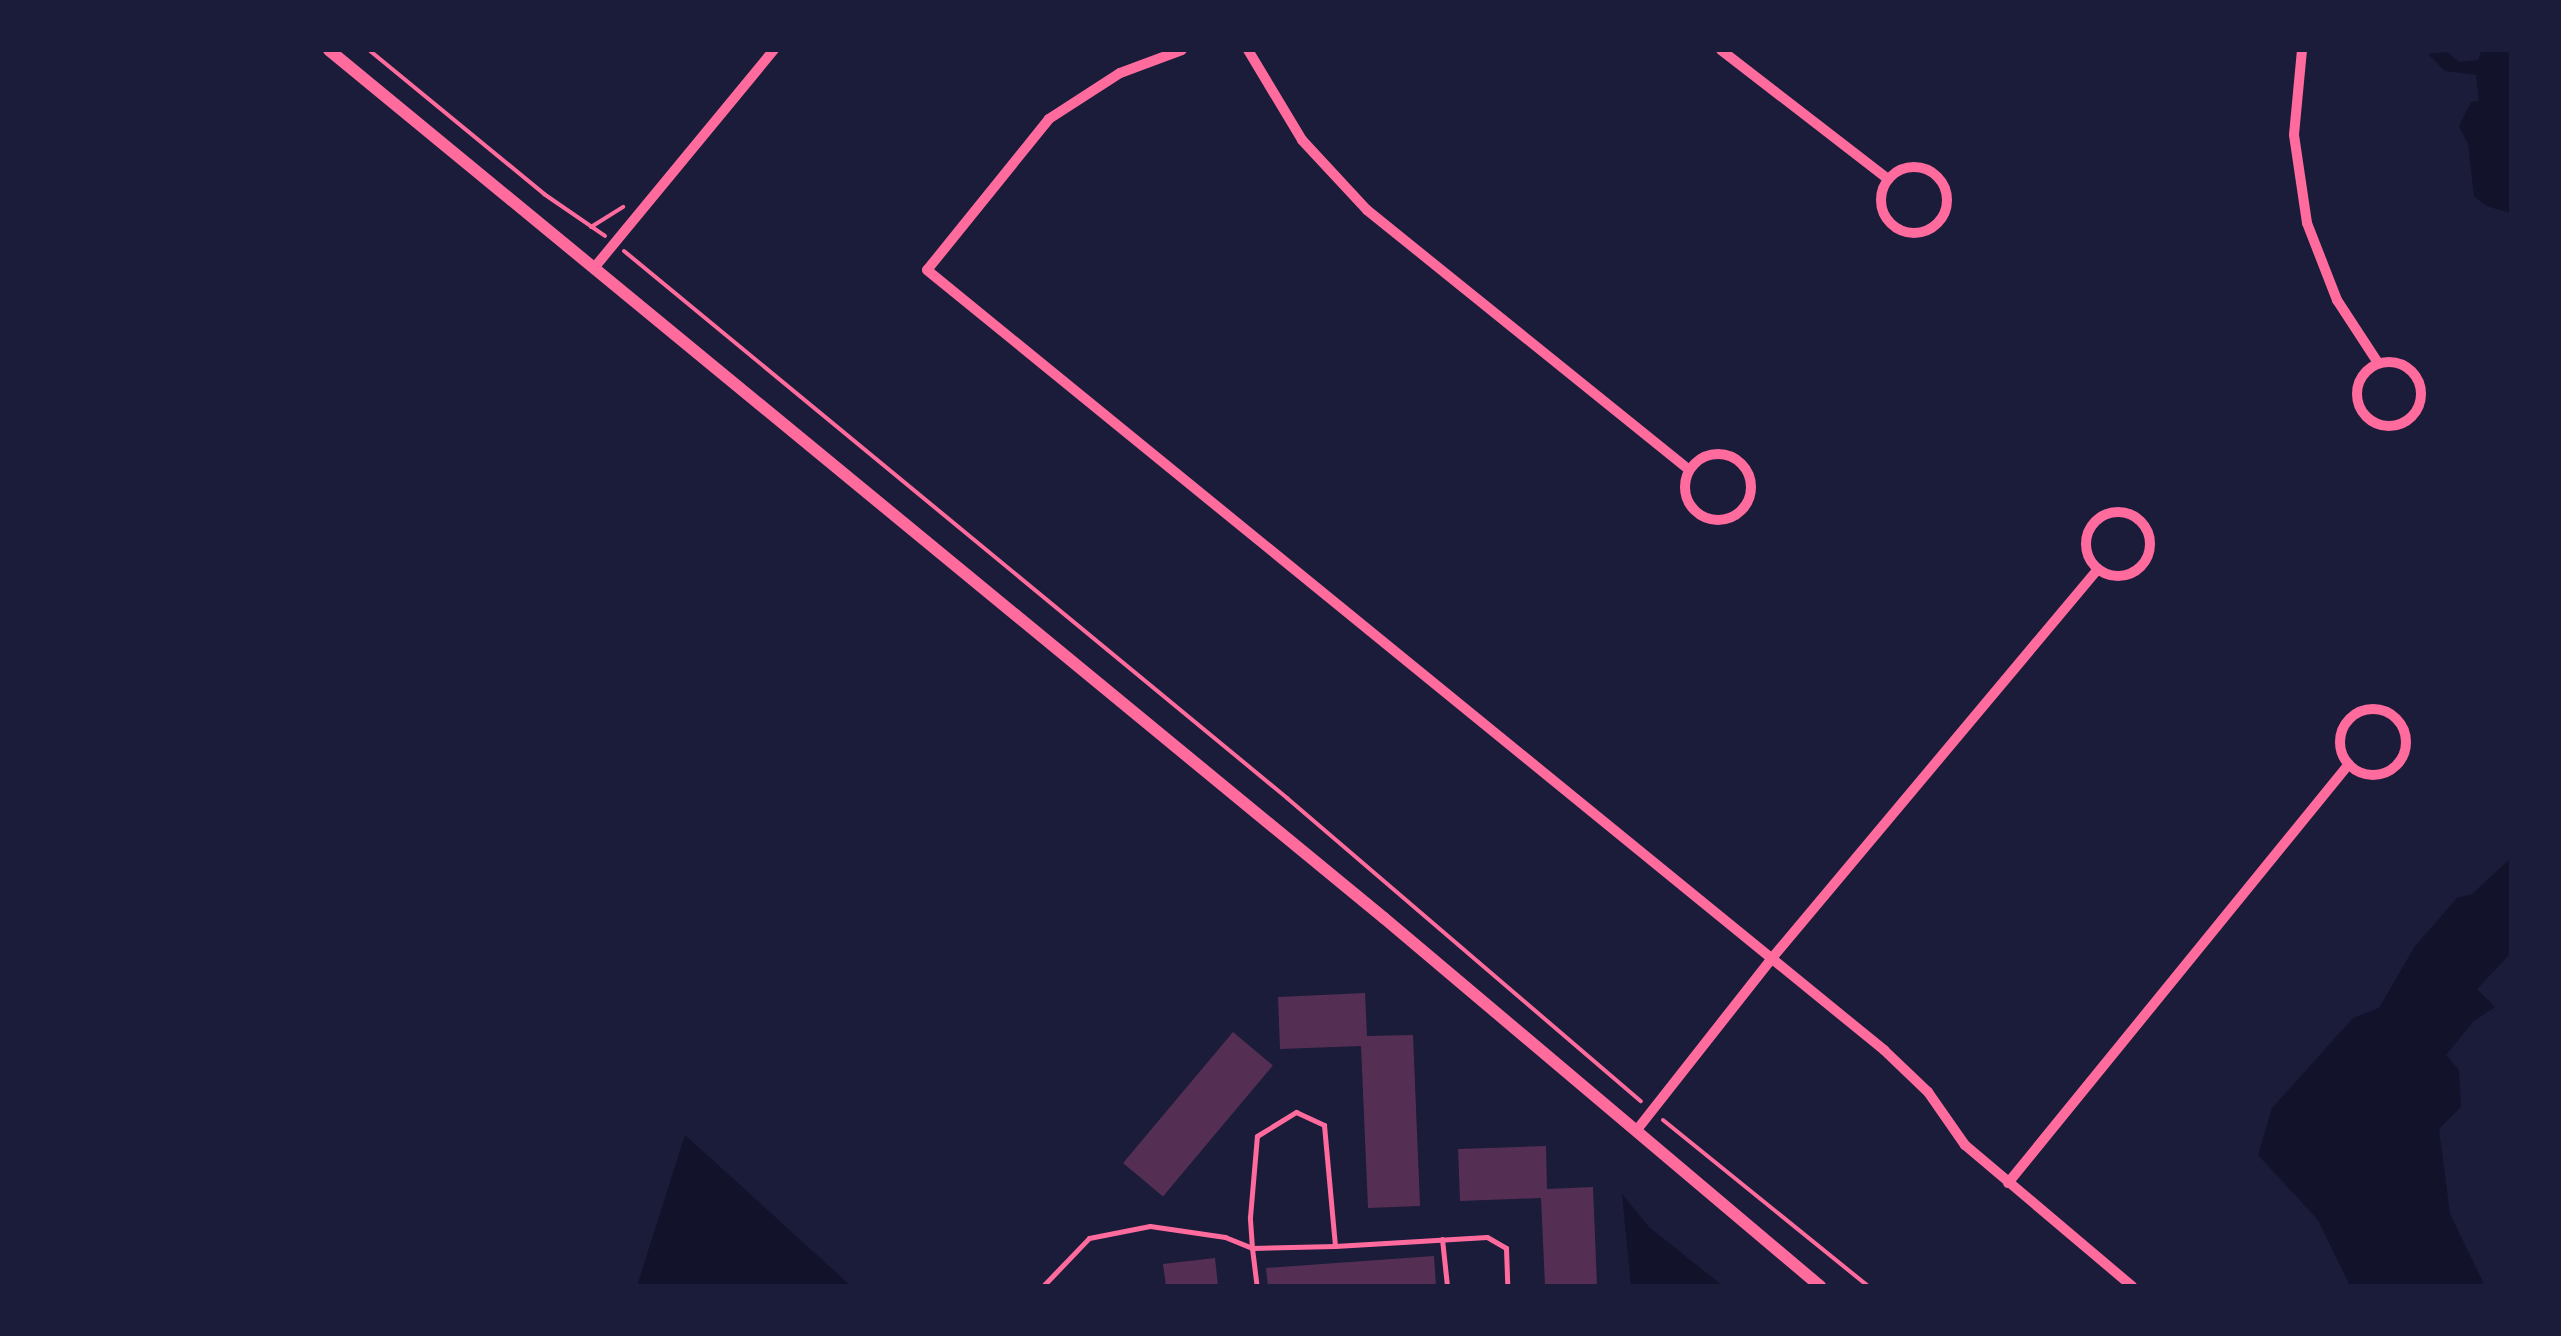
<!DOCTYPE html>
<style>
body{margin:0}
#map{position:relative;width:2561px;height:1336px;overflow:hidden;background:#1b1b3a;font-family:"DM Sans",sans-serif}
div>[style]{position:absolute}
.water>*{inset:0;background:#12122b}
.building>*{inset:0;background:#542f53;transform-origin:0 0}
.path>*{height:4px;margin:-2px;padding:0 2px;transform-origin:2px;border-radius:2px;background:#ff6b9d}
.service>*{height:5px;margin:-2.5px;padding:0 2.5px;transform-origin:2.5px;border-radius:2.5px;background:#ff6b9d}
.minor>*{height:10px;margin:-5px;padding:0 5px;transform-origin:5px;border-radius:5px;background:#ff6b9d}
.minor>.ring{margin:-5px;padding:0;box-sizing:content-box;background:none;border:10px solid #ff6b9d;border-radius:50%}
.tertiary>*{height:12px;margin:-6px;padding:0 6px;transform-origin:6px;border-radius:6px;background:#ff6b9d}
span{translate:-50% -50%;white-space:nowrap;text-align:center;line-height:1.15;-webkit-text-stroke:10px #1b1b3a;paint-order:stroke}
.frame{position:absolute;inset:0;border:52px solid #1b1b3a;pointer-events:none}
</style>
<div id="map">
<div class="water">
<i style="clip-path:polygon(2482px 50px,2511px 50px,2511px 213px,2486px 206px,2474px 196px,2468px 144px,2459px 126px,2471px 102px,2479px 101px,2476px 75px,2445px 71px,2428px 54px,2447px 52px,2459px 62px,2478px 60px)"></i>
<i style="clip-path:polygon(2511px 858px,2511px 953px,2477px 989px,2495px 1007px,2474px 1021px,2446px 1055px,2459px 1070px,2461px 1107px,2439px 1129px,2450px 1214px,2485px 1286px,2350px 1286px,2318px 1220px,2258px 1155px,2272px 1108px,2353px 1018px,2379px 1008px,2415px 946px,2457px 898px,2472px 894px)"></i>
<i style="clip-path:polygon(685px 1135px,851px 1286px,637px 1286px)"></i>
<i style="clip-path:polygon(1622px 1194px,1649px 1227px,1723px 1286px,1631px 1286px)"></i>
</div>
<div class="building">
<i style="clip-path:polygon(1365px 993px,1367px 1036px,1413px 1035px,1420px 1206px,1368px 1208px,1361px 1046px,1280px 1049px,1278px 997px)"></i>
<i style="left:1233px;top:1032px;width:52px;height:171px;rotate:40deg"></i>
<i style="clip-path:polygon(1546px 1146px,1547px 1189px,1593px 1187px,1597px 1286px,1545px 1286px,1541px 1198px,1460px 1201px,1458px 1149px)"></i>
<i style="clip-path:polygon(1434px 1256px,1436px 1286px,1268px 1286px,1266px 1268px)"></i>
<i style="clip-path:polygon(1215px 1258px,1218px 1286px,1166px 1286px,1163px 1264px)"></i>
</div>
<div class="path">
<i style="left:369px;top:50px;width:227px;rotate:39.4deg"></i>
<i style="left:544px;top:194px;width:74px;rotate:34.5deg"></i>
<i style="left:591px;top:227px;width:38px;rotate:-32deg"></i>
<i style="left:624px;top:251px;width:860px;rotate:39.52deg"></i>
<i style="left:1287px;top:798px;width:466px;rotate:40.6deg"></i>
<i style="left:1663px;top:1120px;width:264px;rotate:39deg"></i>
</div>
<div class="service">
<i style="left:1442px;top:1239px;width:47px;rotate:83.9deg"></i>
<i style="left:1335px;top:1246px;width:83px;rotate:178.6deg"></i>
<i style="left:1252px;top:1248px;width:31px;rotate:-94deg"></i>
<i style="left:1250px;top:1217px;width:81px;rotate:-85.1deg"></i>
<i style="left:1257px;top:1136px;width:46px;rotate:-31.6deg"></i>
<i style="left:1296px;top:1112px;width:31px;rotate:25deg"></i>
<i style="left:1324px;top:1125px;width:121px;rotate:84.8deg"></i>
<i style="left:1335px;top:1246px;width:152px;rotate:-3.4deg"></i>
<i style="left:1487px;top:1237px;width:22px;rotate:30deg"></i>
<i style="left:1506px;top:1248px;width:38px;rotate:88deg"></i>
<i style="left:1043px;top:1286px;width:66px;rotate:-46.2deg"></i>
<i style="left:1089px;top:1238px;width:62px;rotate:-11.1deg"></i>
<i style="left:1150px;top:1226px;width:76px;rotate:8.3deg"></i>
<i style="left:1225px;top:1237px;width:29px;rotate:22deg"></i>
<i style="left:1252px;top:1248px;width:38px;rotate:83deg"></i>
</div>
<div class="minor">
<i style="left:1182px;top:50px;width:66px;rotate:159.6deg"></i>
<i style="left:1120px;top:73px;width:85px;rotate:147.1deg"></i>
<i style="left:1049px;top:119px;width:194px;rotate:128.9deg"></i>
<i style="left:927px;top:270px;width:1235px;rotate:39.18deg"></i>
<i style="left:1884px;top:1050px;width:61px;rotate:43.7deg"></i>
<i style="left:1928px;top:1092px;width:65px;rotate:55.1deg"></i>
<i style="left:1965px;top:1145px;width:219px;rotate:40.2deg"></i>
<i style="left:1248px;top:50px;width:105px;rotate:59deg"></i>
<i style="left:1302px;top:140px;width:96px;rotate:47.1deg"></i>
<i style="left:1367px;top:210px;width:414px;rotate:38.9deg"></i>
<i style="left:1721px;top:50px;width:211px;rotate:37.7deg"></i>
<i style="left:2302px;top:50px;width:85px;rotate:95.4deg"></i>
<i style="left:2294px;top:135px;width:89px;rotate:81.6deg"></i>
<i style="left:2307px;top:223px;width:83px;rotate:68.7deg"></i>
<i style="left:2337px;top:300px;width:75px;rotate:56.9deg"></i>
<i class="ring" style="left:1881px;top:167px;width:56px;height:56px"></i>
<i style="left:594px;top:268px;width:283px;rotate:-50.5deg"></i>
<i class="ring" style="left:2357px;top:362px;width:54px;height:54px"></i>
<i class="ring" style="left:1685px;top:454px;width:56px;height:56px"></i>
<i class="ring" style="left:2086px;top:512px;width:54px;height:54px"></i>
<i class="ring" style="left:2340px;top:709px;width:56px;height:56px"></i>
<i style="left:1636px;top:1131px;width:221px;rotate:-51.8deg"></i>
<i style="left:1773px;top:957px;width:506px;rotate:-50.05deg"></i>
<i style="left:2008px;top:1183px;width:540px;rotate:-50.86deg"></i>
</div>
<div class="tertiary">
<i style="left:329px;top:50px;width:1366px;rotate:39.45deg"></i>
<i style="left:1384px;top:918px;width:571px;rotate:40.17deg"></i>
</div>
<div class="frame"></div>
</div>
